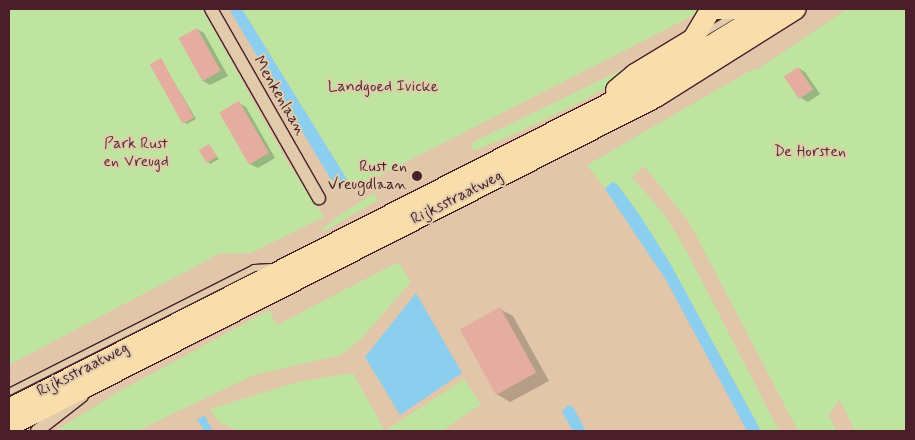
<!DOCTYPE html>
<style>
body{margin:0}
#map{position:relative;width:915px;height:440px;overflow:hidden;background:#e1c6a9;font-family:Mynerve,sans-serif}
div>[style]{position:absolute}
.green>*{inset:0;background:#bfe49f}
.water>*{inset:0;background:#8cceee}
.shadow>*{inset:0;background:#0003}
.building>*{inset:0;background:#e5aca0;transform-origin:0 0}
.roads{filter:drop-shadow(1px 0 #4a1f2b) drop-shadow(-1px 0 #4a1f2b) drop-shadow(0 1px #4a1f2b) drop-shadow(0 -1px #4a1f2b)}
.lane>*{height:6px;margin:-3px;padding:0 3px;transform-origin:3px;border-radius:3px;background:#e0ccab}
.street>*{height:12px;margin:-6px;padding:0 6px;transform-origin:6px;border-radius:6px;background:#e0ccab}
.primary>*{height:20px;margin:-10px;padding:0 10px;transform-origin:10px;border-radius:10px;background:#f9deab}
.dots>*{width:14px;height:14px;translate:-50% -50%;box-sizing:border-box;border:2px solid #e0ccab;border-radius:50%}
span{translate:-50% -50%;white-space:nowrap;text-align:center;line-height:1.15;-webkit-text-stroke:4px #e0ccab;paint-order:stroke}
.park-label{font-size:16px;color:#563337}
.street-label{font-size:16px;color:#4a1f2b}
.poi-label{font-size:16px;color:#4a1f2b}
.right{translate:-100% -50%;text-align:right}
.frame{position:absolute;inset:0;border:10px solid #4a1f2b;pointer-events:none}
</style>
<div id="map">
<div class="green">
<i style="clip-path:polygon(9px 9px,202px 9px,286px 160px,324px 217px,251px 253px,219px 254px,9px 365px)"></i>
<i style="clip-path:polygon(242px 9px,696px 9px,698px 13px,353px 189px)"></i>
<i style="clip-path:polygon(847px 9px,906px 9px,906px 431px,855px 431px,840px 400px,828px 415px,837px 431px,798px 431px,689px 222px,644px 166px,632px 177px,664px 214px,686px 250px,779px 431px,761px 431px,695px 309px,607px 185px,605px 189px,587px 165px,753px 69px,755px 71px)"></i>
<i style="clip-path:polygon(658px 52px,625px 77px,586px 99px,513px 135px,473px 151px,471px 143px)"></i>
<i style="clip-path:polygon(374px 193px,378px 200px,323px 232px,322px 229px,337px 217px)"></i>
<i style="clip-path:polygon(398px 262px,411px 282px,361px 339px,341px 355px,254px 375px,137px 431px,55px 431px,120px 391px,269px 310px,277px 325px)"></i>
<i style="clip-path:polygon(353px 373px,385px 431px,464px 379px,481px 404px,442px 431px,240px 431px,219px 422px,210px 409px,297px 382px)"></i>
</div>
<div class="water">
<i style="clip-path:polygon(229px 9px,242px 9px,353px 189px,339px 187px,330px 178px)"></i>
<i style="clip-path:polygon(612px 182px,617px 184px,639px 214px,670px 263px,761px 431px,747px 431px,666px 280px,605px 189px)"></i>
<i style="clip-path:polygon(416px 293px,462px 373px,400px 415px,365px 357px)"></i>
<i style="clip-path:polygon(568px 405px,573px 407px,586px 431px,573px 431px,562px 412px)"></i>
<i style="clip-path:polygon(205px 416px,213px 431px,204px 431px,197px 419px)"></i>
</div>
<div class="shadow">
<i style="clip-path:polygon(197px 29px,204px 33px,228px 76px,210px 85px,203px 81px)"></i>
<i style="clip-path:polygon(161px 60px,196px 119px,187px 124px,184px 122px)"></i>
<i style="clip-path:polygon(798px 68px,805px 72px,820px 94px,808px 102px,801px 98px)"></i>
<i style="clip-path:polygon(239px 103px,246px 107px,275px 158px,258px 168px,250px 164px)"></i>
<i style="clip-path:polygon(209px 146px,219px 159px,210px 164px,201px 151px)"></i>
<i style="clip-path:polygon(500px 309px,513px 316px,549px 381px,510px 402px,497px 394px)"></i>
</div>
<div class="building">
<i style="left:197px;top:28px;width:49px;height:21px;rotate:61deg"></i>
<i style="left:161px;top:58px;width:68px;height:13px;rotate:61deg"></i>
<i style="left:798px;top:67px;width:27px;height:17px;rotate:56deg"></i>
<i style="left:239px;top:101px;width:60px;height:23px;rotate:60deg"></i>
<i style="left:209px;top:144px;width:15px;height:12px;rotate:58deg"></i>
<i style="left:500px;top:307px;width:75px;height:46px;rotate:61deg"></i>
</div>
<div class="roads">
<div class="lane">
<i style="left:703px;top:34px;width:37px;rotate:-31deg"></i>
<i style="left:9px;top:392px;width:275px;rotate:-26.8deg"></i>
<i style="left:254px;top:268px;width:18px;rotate:-3deg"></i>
</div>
<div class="street">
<i style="left:211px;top:9px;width:218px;rotate:60.3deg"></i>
<i style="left:37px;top:431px;width:57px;rotate:-37.9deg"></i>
</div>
<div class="primary">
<i style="left:713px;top:9px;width:37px"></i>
<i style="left:616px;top:90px;width:25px;rotate:-40deg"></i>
<i style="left:635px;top:74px;width:68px;rotate:-31.1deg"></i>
<i style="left:693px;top:39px;width:35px;rotate:-59deg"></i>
<i style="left:9px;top:409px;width:720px;rotate:-26.99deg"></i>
<i style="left:651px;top:82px;width:140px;rotate:-31.5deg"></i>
<i style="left:9px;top:426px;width:726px;rotate:-26.95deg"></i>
<i style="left:656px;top:97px;width:165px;rotate:-32.2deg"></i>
</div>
</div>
<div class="dots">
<i style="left:417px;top:176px;background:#4a1f2b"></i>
</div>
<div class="park-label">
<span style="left:383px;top:87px">Landgoed Ivicke</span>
<span style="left:136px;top:153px">Park Rust<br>en Vreugd</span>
<span style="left:810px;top:152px">De Horsten</span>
</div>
<div class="street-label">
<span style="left:279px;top:96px;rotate:60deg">Menkenlaan</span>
<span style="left:457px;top:198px;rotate:-27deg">Rijksstraatweg</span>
<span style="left:83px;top:370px;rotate:-27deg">Rijksstraatweg</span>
</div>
<div class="poi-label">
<span class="right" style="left:407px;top:176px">Rust en<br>Vreugdlaan</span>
</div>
<div class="frame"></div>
</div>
